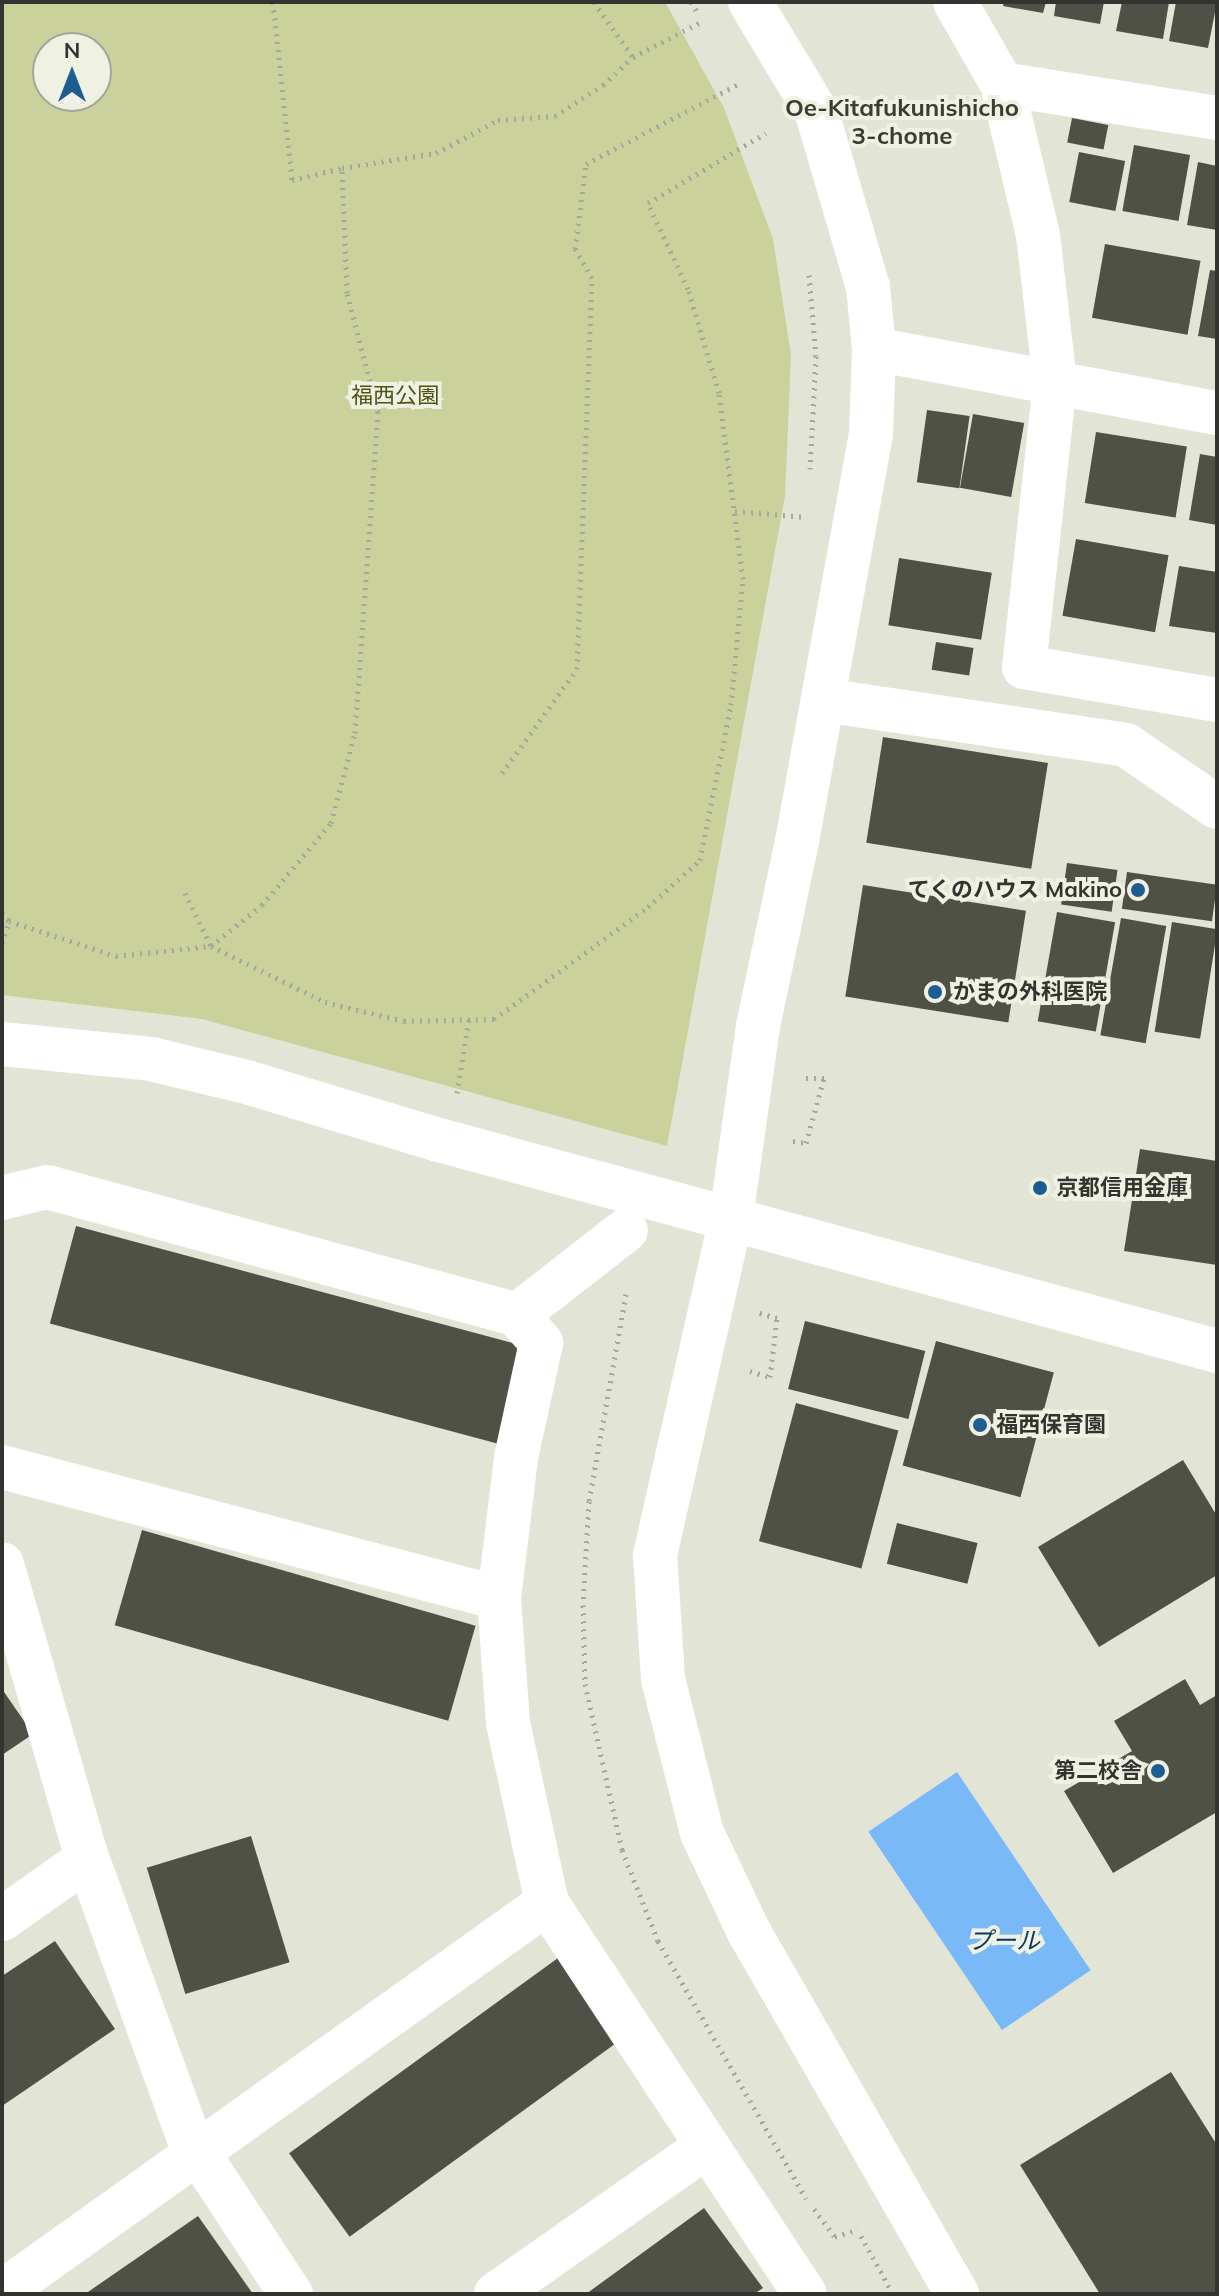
<!DOCTYPE html>
<meta charset="utf-8">
<style>
body{margin:0}
#map{position:relative;width:1219px;height:2296px;overflow:hidden;background:#e2e4d6;font-family:Mulish,"Noto Sans JP",sans-serif}
div>[style]{position:absolute}
.green>*{inset:0;background:#cbd19a}
.water>*{inset:0;background:#79b9f8;transform-origin:0 0}
.building>*{inset:0;background:#505146;transform-origin:0 0}
.path>*{height:5px;margin-top:-2.5px;transform-origin:0;background:repeating-linear-gradient(90deg,#a5a79c 0 2px,transparent 0 8px)}
.minor>*{height:44px;margin:-22px;padding:0 22px;transform-origin:22px;border-radius:22px;background:#fff}
.dots>*{width:22px;height:22px;translate:-50% -50%;box-sizing:border-box;border:4px solid #eff1e3;border-radius:50%}
span{translate:-50% -50%;white-space:nowrap;text-align:center;line-height:1.15;-webkit-text-stroke:8px #eff1e3;paint-order:stroke}
.park-label{font-size:22px;color:#4f5312}
.poi-label{font-size:22px;color:#33342f;font-weight:700}
.right{translate:-100% -50%;text-align:right}
.left{translate:0 -50%;text-align:left}
.neighbourhood-label{font-size:24px;color:#3c3d32;font-weight:700}
.water-label{font-size:24px;color:#04355c;font-style:italic}
.frame{position:absolute;inset:0;border:4px solid #33342f;pointer-events:none}
.north{position:absolute;left:32px;top:32px;width:80px;height:80px;box-sizing:border-box;background:#eff1e3;border:2px solid #a4a59b;border-radius:50%;rotate:0deg;font-size:22px;font-weight:700;line-height:32px;text-align:center;color:#33342f}
.north::after{content:'';display:block;margin:auto;width:28px;height:36px;background:#1f5c92;clip-path:polygon(50% 0,100% 100%,50% 72%,0 100%)}
</style>
<div id="map">
<div class="green">
<i style="clip-path:polygon(evenodd,2px 2px,665px 2px,724px 108px,773px 239px,791px 355px,785px 496px,667px 1146px,202px 1019px,2px 995px,2px 2px,48px 48px,96px 48px,96px 96px,48px 96px,48px 48px)"></i>
</div>
<div class="water">
<i style="left:957px;top:1772px;width:239px;height:107px;rotate:56deg"></i>
</div>
<div class="building">
<i style="clip-path:polygon(1004px 2px,1046px 2px,1043px 13px,1003px 6px)"></i>
<i style="clip-path:polygon(1056px 2px,1104px 2px,1100px 24px,1054px 16px)"></i>
<i style="clip-path:polygon(1122px 2px,1169px 2px,1163px 39px,1116px 31px)"></i>
<i style="clip-path:polygon(1176px 2px,1217px 2px,1208px 48px,1169px 41px)"></i>
<i style="left:1072px;top:118px;width:37px;height:25px;rotate:11deg"></i>
<i style="left:1134px;top:145px;width:57px;height:67px;rotate:10deg"></i>
<i style="left:1079px;top:152px;width:47px;height:51px;rotate:11deg"></i>
<i style="clip-path:polygon(1198px 162px,1217px 166px,1217px 230px,1187px 225px)"></i>
<i style="left:1105px;top:244px;width:97px;height:75px;rotate:10deg"></i>
<i style="clip-path:polygon(1210px 270px,1217px 271px,1217px 339px,1198px 336px)"></i>
<i style="left:927px;top:410px;width:43px;height:73px;rotate:8deg"></i>
<i style="left:973px;top:414px;width:52px;height:75px;rotate:10deg"></i>
<i style="left:1096px;top:432px;width:92px;height:72px;rotate:9deg"></i>
<i style="clip-path:polygon(1200px 454px,1217px 457px,1217px 525px,1189px 520px)"></i>
<i style="left:1076px;top:539px;width:94px;height:78px;rotate:10deg"></i>
<i style="left:899px;top:558px;width:94px;height:68px;rotate:9deg"></i>
<i style="clip-path:polygon(1179px 566px,1217px 572px,1217px 633px,1169px 626px)"></i>
<i style="left:936px;top:642px;width:38px;height:28px;rotate:9deg"></i>
<i style="left:883px;top:737px;width:167px;height:107px;rotate:9deg"></i>
<i style="left:1067px;top:863px;width:51px;height:42px;rotate:8deg"></i>
<i style="left:1127px;top:872px;width:91px;height:37px;rotate:8deg"></i>
<i style="left:863px;top:885px;width:165px;height:113px;rotate:9deg"></i>
<i style="left:1057px;top:912px;width:59px;height:111px;rotate:10deg"></i>
<i style="left:1121px;top:918px;width:46px;height:119px;rotate:10deg"></i>
<i style="left:1172px;top:922px;width:46px;height:111px;rotate:9deg"></i>
<i style="clip-path:polygon(1140px 1149px,1217px 1161px,1217px 1265px,1124px 1251px)"></i>
<i style="left:76px;top:1226px;width:465px;height:101px;rotate:15deg"></i>
<i style="left:805px;top:1321px;width:124px;height:70px;rotate:14deg"></i>
<i style="left:936px;top:1341px;width:122px;height:129px;rotate:15deg"></i>
<i style="left:796px;top:1403px;width:106px;height:143px;rotate:15deg"></i>
<i style="clip-path:polygon(1183px 1460px,1217px 1516px,1217px 1575px,1099px 1647px,1038px 1547px)"></i>
<i style="left:897px;top:1523px;width:83px;height:42px;rotate:14deg"></i>
<i style="left:142px;top:1530px;width:347px;height:99px;rotate:16deg"></i>
<i style="clip-path:polygon(1185px 1679px,1200px 1705px,1217px 1695px,1217px 1812px,1113px 1873px,1064px 1791px,1132px 1751px,1114px 1721px)"></i>
<i style="clip-path:polygon(2px 1689px,33px 1734px,2px 1755px)"></i>
<i style="left:251px;top:1836px;width:132px;height:109px;rotate:73deg"></i>
<i style="clip-path:polygon(55px 1941px,115px 2029px,2px 2106px,2px 1976px)"></i>
<i style="left:569px;top:1950px;width:103px;height:346px;rotate:54deg"></i>
<i style="clip-path:polygon(1171px 2072px,1217px 2145px,1217px 2294px,1100px 2294px,1020px 2165px)"></i>
<i style="clip-path:polygon(704px 2208px,763px 2288px,754px 2294px,586px 2294px)"></i>
<i style="clip-path:polygon(198px 2216px,253px 2294px,85px 2294px)"></i>
</div>
<div class="path">
<i style="left:273px;top:2px;width:179px;rotate:83.9deg"></i>
<i style="left:292px;top:180px;width:51px;rotate:-13.5deg"></i>
<i style="left:594px;top:2px;width:67px;rotate:54.7deg"></i>
<i style="left:691px;top:2px;width:15px;rotate:58deg"></i>
<i style="left:809px;top:275px;width:81px;rotate:85.1deg"></i>
<i style="left:816px;top:356px;width:113px;rotate:93deg"></i>
<i style="left:735px;top:511px;width:71px;rotate:4.8deg"></i>
<i style="left:502px;top:773px;width:128px;rotate:-54.2deg"></i>
<i style="left:577px;top:669px;width:391px;rotate:-87.8deg"></i>
<i style="left:592px;top:278px;width:34px;rotate:-120deg"></i>
<i style="left:575px;top:249px;width:86px;rotate:-82.6deg"></i>
<i style="left:586px;top:164px;width:174px;rotate:-27.7deg"></i>
<i style="left:185px;top:893px;width:59px;rotate:63.9deg"></i>
<i style="left:211px;top:946px;width:127px;rotate:26.2deg"></i>
<i style="left:325px;top:1002px;width:81px;rotate:13.5deg"></i>
<i style="left:404px;top:1021px;width:90px;rotate:-1.3deg"></i>
<i style="left:494px;top:1019px;width:190px;rotate:-36deg"></i>
<i style="left:648px;top:907px;width:70px;rotate:-42.1deg"></i>
<i style="left:700px;top:860px;width:158px;rotate:-78.7deg"></i>
<i style="left:731px;top:705px;width:127px;rotate:-84.6deg"></i>
<i style="left:743px;top:579px;width:188px;rotate:-97.4deg"></i>
<i style="left:719px;top:393px;width:109px;rotate:-106.6deg"></i>
<i style="left:688px;top:289px;width:95px;rotate:-114.9deg"></i>
<i style="left:648px;top:203px;width:137px;rotate:-30.7deg"></i>
<i style="left:2px;top:913px;width:11px;rotate:49deg"></i>
<i style="left:9px;top:921px;width:113px;rotate:18.1deg"></i>
<i style="left:116px;top:956px;width:96px;rotate:-6deg"></i>
<i style="left:211px;top:946px;width:65px;rotate:-38.8deg"></i>
<i style="left:262px;top:905px;width:107px;rotate:-49.9deg"></i>
<i style="left:331px;top:823px;width:93px;rotate:-75.1deg"></i>
<i style="left:355px;top:733px;width:322px;rotate:-85.9deg"></i>
<i style="left:378px;top:412px;width:123px;rotate:-104.6deg"></i>
<i style="left:347px;top:293px;width:125px;rotate:-92.3deg"></i>
<i style="left:342px;top:168px;width:95px;rotate:-9.1deg"></i>
<i style="left:436px;top:153px;width:70px;rotate:-28deg"></i>
<i style="left:498px;top:120px;width:57px;rotate:-4deg"></i>
<i style="left:555px;top:116px;width:57px;rotate:-32.9deg"></i>
<i style="left:603px;top:85px;width:41px;rotate:-43deg"></i>
<i style="left:633px;top:57px;width:79px;rotate:-27.2deg"></i>
<i style="left:2px;top:943px;width:23px;rotate:-72deg"></i>
<i style="left:457px;top:1093px;width:75px;rotate:-80.8deg"></i>
<i style="left:793px;top:1141px;width:13px;rotate:9deg"></i>
<i style="left:806px;top:1143px;width:67px;rotate:-74.5deg"></i>
<i style="left:824px;top:1078px;width:23px;rotate:180deg"></i>
<i style="left:626px;top:1294px;width:210px;rotate:100.1deg"></i>
<i style="left:589px;top:1501px;width:104px;rotate:93.3deg"></i>
<i style="left:583px;top:1605px;width:79px;rotate:88.5deg"></i>
<i style="left:585px;top:1684px;width:170px;rotate:77.4deg"></i>
<i style="left:622px;top:1850px;width:98px;rotate:68.4deg"></i>
<i style="left:658px;top:1941px;width:297px;rotate:60.1deg"></i>
<i style="left:750px;top:1371px;width:21px;rotate:17deg"></i>
<i style="left:770px;top:1377px;width:59px;rotate:-83.2deg"></i>
<i style="left:777px;top:1318px;width:19px;rotate:-164deg"></i>
<i style="left:814px;top:2209px;width:35px;rotate:53deg"></i>
<i style="left:835px;top:2237px;width:24px;rotate:-19deg"></i>
<i style="left:861px;top:2236px;width:66px;rotate:61.1deg"></i>
</div>
<div class="minor">
<i style="left:750px;top:2px;width:130px;rotate:58.9deg"></i>
<i style="left:817px;top:113px;width:181px;rotate:73.7deg"></i>
<i style="left:868px;top:287px;width:62px;rotate:84.5deg"></i>
<i style="left:874px;top:349px;width:85px;rotate:92deg"></i>
<i style="left:871px;top:434px;width:414px;rotate:100.3deg"></i>
<i style="left:797px;top:841px;width:189px;rotate:101.9deg"></i>
<i style="left:758px;top:1026px;width:194px;rotate:98deg"></i>
<i style="left:731px;top:1218px;width:345px;rotate:102.7deg"></i>
<i style="left:655px;top:1555px;width:124px;rotate:86.3deg"></i>
<i style="left:663px;top:1679px;width:159px;rotate:75.8deg"></i>
<i style="left:702px;top:1833px;width:110px;rotate:64.6deg"></i>
<i style="left:749px;top:1932px;width:418px;rotate:60.1deg"></i>
<i style="left:955px;top:2px;width:95px;rotate:60.2deg"></i>
<i style="left:1002px;top:84px;width:155px;rotate:76.6deg"></i>
<i style="left:1038px;top:235px;width:148px;rotate:83.4deg"></i>
<i style="left:1055px;top:382px;width:287px;rotate:96.2deg"></i>
<i style="left:1024px;top:667px;width:196px;rotate:9.7deg"></i>
<i style="left:1002px;top:84px;width:218px;rotate:9deg"></i>
<i style="left:874px;top:349px;width:349px;rotate:10.6deg"></i>
<i style="left:823px;top:700px;width:306px;rotate:8.4deg"></i>
<i style="left:1126px;top:745px;width:110px;rotate:34.3deg"></i>
<i style="left:2px;top:1044px;width:150px;rotate:5.7deg"></i>
<i style="left:151px;top:1059px;width:102px;rotate:13.6deg"></i>
<i style="left:250px;top:1083px;width:197px;rotate:16.8deg"></i>
<i style="left:439px;top:1140px;width:806px;rotate:15.17deg"></i>
<i style="left:2px;top:1198px;width:46px;rotate:-13.7deg"></i>
<i style="left:47px;top:1187px;width:487px;rotate:15.2deg"></i>
<i style="left:517px;top:1315px;width:37px;rotate:49deg"></i>
<i style="left:541px;top:1343px;width:118px;rotate:102.3deg"></i>
<i style="left:516px;top:1458px;width:141px;rotate:96.9deg"></i>
<i style="left:499px;top:1598px;width:125px;rotate:85.9deg"></i>
<i style="left:508px;top:1723px;width:184px;rotate:77.8deg"></i>
<i style="left:547px;top:1903px;width:468px;rotate:56.6deg"></i>
<i style="left:517px;top:1315px;width:138px;rotate:-37.9deg"></i>
<i style="left:2px;top:1467px;width:514px;rotate:14.77deg"></i>
<i style="left:2px;top:1564px;width:297px;rotate:73.9deg"></i>
<i style="left:84px;top:1849px;width:308px;rotate:70.1deg"></i>
<i style="left:189px;top:2139px;width:186px;rotate:56.7deg"></i>
<i style="left:2px;top:1919px;width:104px;rotate:-35.2deg"></i>
<i style="left:2px;top:2292px;width:670px;rotate:-35.52deg"></i>
<i style="left:496px;top:2294px;width:258px;rotate:-35deg"></i>
</div>
<div class="dots">
<i style="left:1138px;top:890px;background:#1f5c92"></i>
<i style="left:935px;top:992px;background:#1f5c92"></i>
<i style="left:1040px;top:1188px;background:#1f5c92"></i>
<i style="left:980px;top:1425px;background:#1f5c92"></i>
<i style="left:1158px;top:1771px;background:#1f5c92"></i>
</div>
<div class="park-label">
<span style="left:395px;top:396px">福西公園</span>
</div>
<div class="poi-label">
<span class="right" style="left:1122px;top:890px">てくのハウス Makino</span>
<span class="left" style="left:953px;top:992px">かまの外科医院</span>
<span class="left" style="left:1056px;top:1188px">京都信用金庫</span>
<span class="left" style="left:996px;top:1425px">福西保育園</span>
<span class="right" style="left:1142px;top:1771px">第二校舎</span>
</div>
<div class="neighbourhood-label">
<span style="left:902px;top:122px">Oe-Kitafukunishicho<br>3-chome</span>
</div>
<div class="water-label">
<span style="left:1004px;top:1941px">プール</span>
</div>
<div class="frame"></div>
<div class="north">N</div>
</div>
